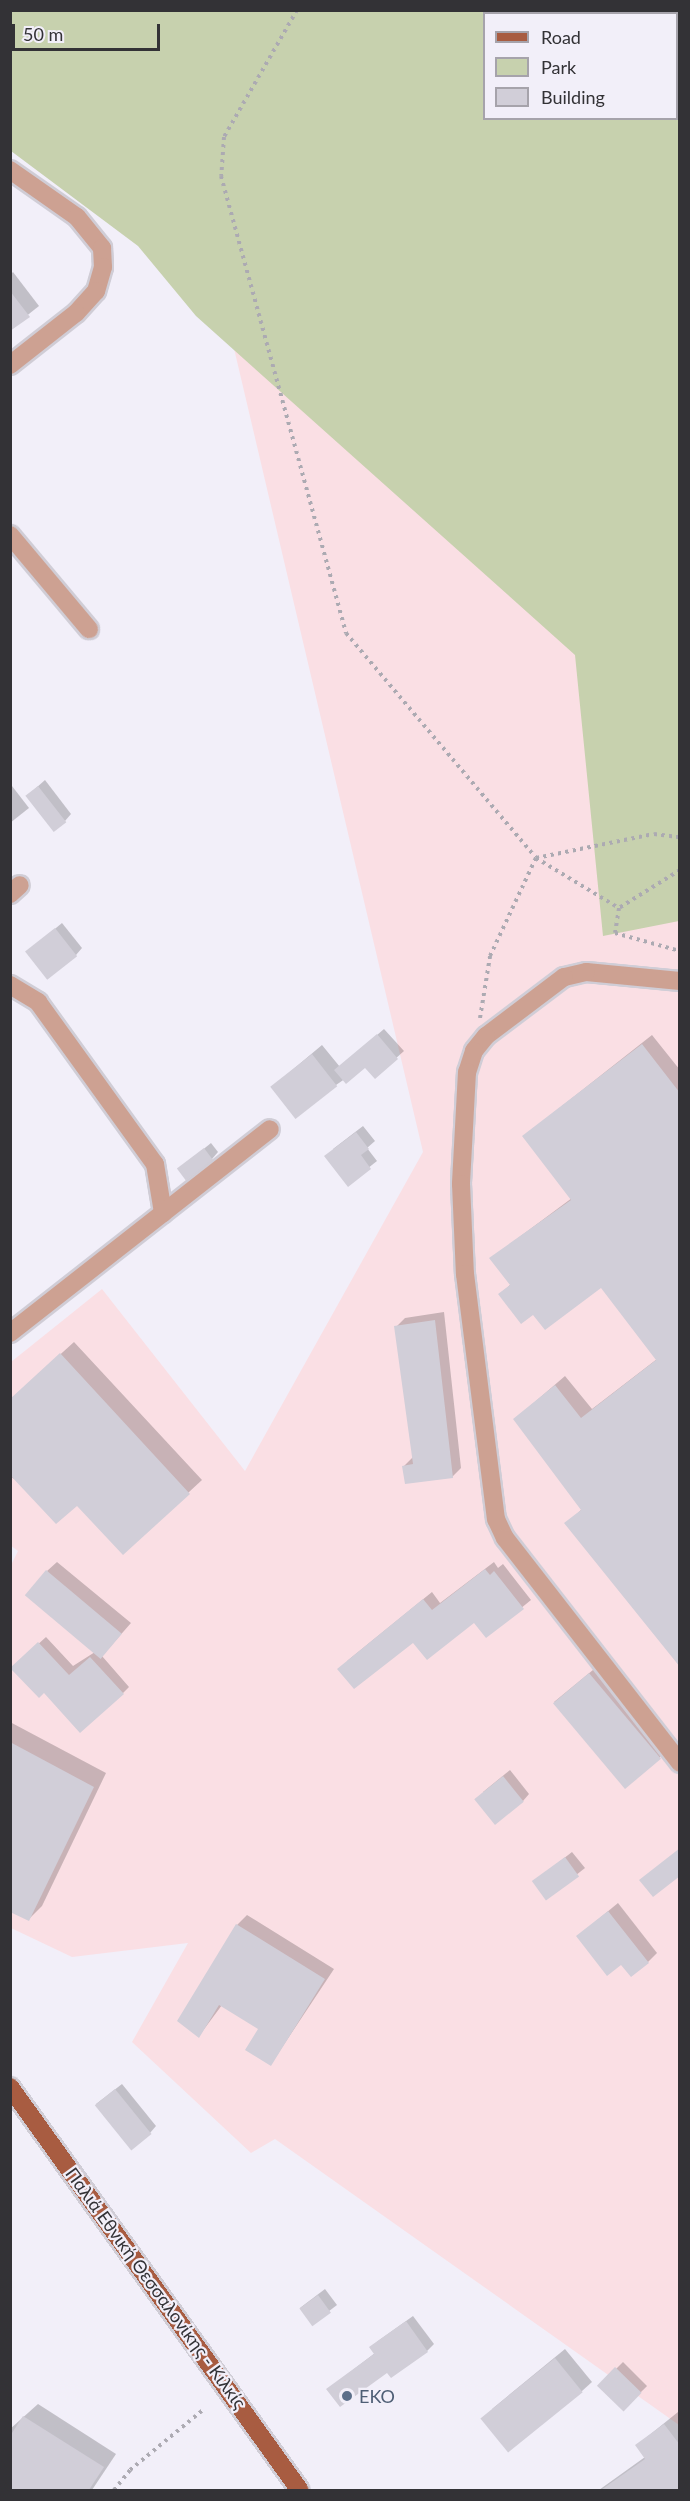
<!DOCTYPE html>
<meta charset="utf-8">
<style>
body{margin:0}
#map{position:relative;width:690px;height:2501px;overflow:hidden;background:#f2eff9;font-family:Lato,sans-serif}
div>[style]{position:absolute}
.industrial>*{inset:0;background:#fadfe4}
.green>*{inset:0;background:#c7d1ae}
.shadow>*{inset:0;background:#0003;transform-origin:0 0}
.building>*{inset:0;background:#d1ced8;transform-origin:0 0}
.path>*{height:4px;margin-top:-2px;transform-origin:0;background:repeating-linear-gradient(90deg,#acaab2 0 3px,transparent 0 7.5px)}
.roads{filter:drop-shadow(2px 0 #d0cdd6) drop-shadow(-2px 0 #d0cdd6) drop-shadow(0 2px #d0cdd6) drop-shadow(0 -2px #d0cdd6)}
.minor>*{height:18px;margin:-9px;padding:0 9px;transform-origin:9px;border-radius:9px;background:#cda192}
.major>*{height:18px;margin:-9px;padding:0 9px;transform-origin:9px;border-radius:9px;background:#a85c41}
.dots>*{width:16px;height:16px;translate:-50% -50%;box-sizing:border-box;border:3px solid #f2eff9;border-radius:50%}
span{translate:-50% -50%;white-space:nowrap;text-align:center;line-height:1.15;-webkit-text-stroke:4.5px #f2eff9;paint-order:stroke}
.street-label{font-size:18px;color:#333236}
.service-label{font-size:18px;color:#4e5e75}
.left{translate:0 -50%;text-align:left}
.frame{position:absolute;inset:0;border:12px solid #333236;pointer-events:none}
.legend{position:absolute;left:483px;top:12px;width:195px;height:108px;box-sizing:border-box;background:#f2eff9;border:2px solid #a6a3ab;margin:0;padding:8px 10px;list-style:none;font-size:18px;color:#333236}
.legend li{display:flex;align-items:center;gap:12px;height:30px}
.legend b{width:30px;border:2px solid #a6a3ab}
.scale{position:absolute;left:12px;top:24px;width:148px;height:27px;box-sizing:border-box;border:3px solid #333236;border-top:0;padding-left:8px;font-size:18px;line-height:21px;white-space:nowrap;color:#333236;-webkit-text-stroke:4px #f2eff9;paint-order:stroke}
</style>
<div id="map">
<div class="industrial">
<i style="clip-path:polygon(evenodd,261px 11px,679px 11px,679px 2425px,275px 2139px,251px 2153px,132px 2042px,188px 1943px,72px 1957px,11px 1928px,10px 1567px,18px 1551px,10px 1545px,11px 1362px,102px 1289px,245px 1471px,423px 1152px,184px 136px,261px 11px,484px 14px,676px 14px,676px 118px,484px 118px,484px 14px)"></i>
</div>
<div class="green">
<i style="clip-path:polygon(evenodd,10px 11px,679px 11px,679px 921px,603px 936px,575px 655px,196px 316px,138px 246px,11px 151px,10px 11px,484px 14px,676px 14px,676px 118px,484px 118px,484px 14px)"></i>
</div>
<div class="shadow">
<i style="clip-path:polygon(13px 272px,39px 306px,10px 329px,10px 275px)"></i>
<i style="clip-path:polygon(45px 780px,71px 814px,65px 821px,27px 796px)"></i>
<i style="clip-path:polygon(12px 786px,29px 808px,10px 823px,10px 787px)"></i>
<i style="clip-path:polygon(62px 923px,82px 948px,76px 955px,27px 952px)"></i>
<i style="clip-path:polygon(384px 1029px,404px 1051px,375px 1077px,365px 1065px,336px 1085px,272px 1087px,322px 1045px,340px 1067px)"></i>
<i style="clip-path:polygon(652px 1035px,680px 1070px,680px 1666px,566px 1524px,582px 1509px,515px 1419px,565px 1376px,592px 1409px,657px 1359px,601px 1286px,534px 1313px,500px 1294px,511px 1284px,491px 1258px,572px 1198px,524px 1136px)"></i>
<i style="clip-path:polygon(363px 1126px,375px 1141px,367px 1148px,377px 1161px,348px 1184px,333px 1149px)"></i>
<i style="clip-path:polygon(211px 1143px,218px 1152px,212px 1159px,179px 1169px)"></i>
<i style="clip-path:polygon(444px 1312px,461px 1468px,452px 1477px,404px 1466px,413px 1457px,396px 1327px,405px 1318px)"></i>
<i style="clip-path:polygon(74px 1342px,202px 1480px,123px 1553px,77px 1504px,10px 1477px,10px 1400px)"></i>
<i style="clip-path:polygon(57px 1562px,131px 1623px,102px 1656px,129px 1687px,123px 1693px,45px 1691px,12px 1668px,46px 1637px,73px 1666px,95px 1652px,47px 1571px)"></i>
<i style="clip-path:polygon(494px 1562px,498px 1568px,503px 1564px,531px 1600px,487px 1636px,474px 1621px,347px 1661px,432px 1592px,440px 1603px)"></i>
<i style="clip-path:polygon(599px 1665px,668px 1749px,659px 1758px,554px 1702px)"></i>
<i style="clip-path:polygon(10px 1722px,106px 1773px,42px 1906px,29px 1919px,10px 1911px)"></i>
<i style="clip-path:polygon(510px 1770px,529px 1794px,523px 1801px,483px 1792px)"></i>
<i style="clip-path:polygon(572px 1852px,585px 1868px,547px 1898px,541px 1876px)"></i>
<i style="clip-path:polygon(618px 1903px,657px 1953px,648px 1962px,621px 1962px,578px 1936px)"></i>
<i style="clip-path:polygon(247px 1915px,334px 1969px,271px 2064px,261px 2029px,222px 2005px,199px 2036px,237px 1925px)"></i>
<i style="clip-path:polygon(122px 2084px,156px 2126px,150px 2133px,96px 2104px)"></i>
<i style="left:325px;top:2289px;width:20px;height:31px;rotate:53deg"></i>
<i style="clip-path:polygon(413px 2316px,434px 2344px,427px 2351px,388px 2371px,328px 2389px,375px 2353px,371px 2347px,378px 2341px)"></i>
<i style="clip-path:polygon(565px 2349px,592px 2382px,582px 2391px,492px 2409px)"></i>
<i style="left:623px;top:2362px;width:34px;height:34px;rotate:45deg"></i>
<i style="clip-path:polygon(38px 2404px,116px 2454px,92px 2490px,10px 2490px,10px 2429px)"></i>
<i style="clip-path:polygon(678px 2412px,680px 2490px,599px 2490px,645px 2457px,637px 2445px)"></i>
</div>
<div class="building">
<i style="clip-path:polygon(10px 291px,30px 317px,10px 331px)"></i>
<i style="left:38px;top:786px;width:46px;height:16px;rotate:52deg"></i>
<i style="left:55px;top:928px;width:36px;height:38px;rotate:52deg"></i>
<i style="clip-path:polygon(377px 1034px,398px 1059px,375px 1079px,365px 1068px,346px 1084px,334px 1070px)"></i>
<i style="clip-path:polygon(642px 1044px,680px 1093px,680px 1667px,564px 1523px,581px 1510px,513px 1419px,555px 1385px,581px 1418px,656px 1360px,601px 1288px,545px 1330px,533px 1315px,521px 1324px,498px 1294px,510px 1285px,489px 1258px,571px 1200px,522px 1136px)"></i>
<i style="left:312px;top:1054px;width:41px;height:53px;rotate:52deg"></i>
<i style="clip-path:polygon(356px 1132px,369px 1149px,361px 1155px,371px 1169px,348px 1187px,324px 1156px)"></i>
<i style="left:204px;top:1148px;width:15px;height:34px;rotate:53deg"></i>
<i style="clip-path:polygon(435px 1320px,453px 1478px,405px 1484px,402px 1466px,413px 1464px,394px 1326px)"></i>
<i style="clip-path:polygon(60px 1353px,190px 1494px,123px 1555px,77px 1506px,56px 1524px,10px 1475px,10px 1399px)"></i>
<i style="clip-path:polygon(485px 1569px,490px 1575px,494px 1571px,524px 1609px,486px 1638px,474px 1623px,427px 1660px,413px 1643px,354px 1689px,337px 1669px,423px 1599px,432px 1610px)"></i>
<i style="left:46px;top:1570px;width:99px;height:33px;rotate:40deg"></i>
<i style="clip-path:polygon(38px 1642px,69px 1675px,90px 1657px,124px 1694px,80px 1733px,44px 1693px,39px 1698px,10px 1668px)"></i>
<i style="left:589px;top:1673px;width:112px;height:47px;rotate:50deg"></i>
<i style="clip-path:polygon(10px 1742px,94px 1787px,29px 1921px,10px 1912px)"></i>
<i style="left:503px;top:1776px;width:33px;height:37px;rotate:51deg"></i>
<i style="clip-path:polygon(680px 1848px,680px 1876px,653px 1897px,639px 1880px)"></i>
<i style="left:565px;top:1857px;width:24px;height:41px;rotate:54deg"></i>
<i style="clip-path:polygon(608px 1911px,649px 1963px,631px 1977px,621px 1965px,607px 1976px,576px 1936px)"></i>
<i style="clip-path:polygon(236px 1924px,325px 1979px,271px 2066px,245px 2050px,258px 2029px,219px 2005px,199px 2038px,177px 2021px)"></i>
<i style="left:115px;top:2089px;width:58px;height:26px;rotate:51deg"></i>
<i style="left:318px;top:2295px;width:22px;height:23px;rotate:54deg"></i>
<i style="clip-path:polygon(406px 2321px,428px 2352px,391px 2378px,387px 2373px,340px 2407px,326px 2389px,374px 2354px,369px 2347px)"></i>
<i style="left:555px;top:2358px;width:44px;height:96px;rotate:51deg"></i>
<i style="left:615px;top:2367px;width:37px;height:26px;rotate:44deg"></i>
<i style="clip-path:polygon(23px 2416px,104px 2467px,89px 2490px,10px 2490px,10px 2436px)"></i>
<i style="clip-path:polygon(664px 2424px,680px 2445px,680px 2490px,601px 2490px,645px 2459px,635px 2445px)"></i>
</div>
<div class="path">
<i style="left:297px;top:10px;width:146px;rotate:119.9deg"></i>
<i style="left:224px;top:137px;width:39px;rotate:94deg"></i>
<i style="left:221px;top:176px;width:474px;rotate:74.7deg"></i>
<i style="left:346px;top:633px;width:294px;rotate:49.8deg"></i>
<i style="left:536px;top:858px;width:120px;rotate:-11.5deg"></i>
<i style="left:654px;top:834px;width:26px;rotate:7deg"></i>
<i style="left:680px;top:11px;width:62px;rotate:90deg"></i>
<i style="left:680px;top:870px;width:72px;rotate:148.1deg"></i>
<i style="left:619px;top:908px;width:25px;rotate:99deg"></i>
<i style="left:615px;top:933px;width:67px;rotate:15.5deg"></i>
<i style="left:480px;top:1018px;width:63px;rotate:-80.8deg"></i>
<i style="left:490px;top:956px;width:108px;rotate:-64.9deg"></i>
<i style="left:536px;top:858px;width:97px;rotate:31.1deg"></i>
<i style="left:114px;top:2490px;width:26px;rotate:-51deg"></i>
<i style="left:130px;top:2470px;width:96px;rotate:-39.5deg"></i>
</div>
<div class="roads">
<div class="minor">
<i style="left:10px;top:170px;width:82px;rotate:35deg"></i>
<i style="left:77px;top:217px;width:40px;rotate:51deg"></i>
<i style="left:102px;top:248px;width:19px;rotate:87deg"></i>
<i style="left:103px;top:267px;width:25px;rotate:106deg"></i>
<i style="left:96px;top:291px;width:30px;rotate:132deg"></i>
<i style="left:76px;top:313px;width:84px;rotate:141.8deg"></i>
<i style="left:10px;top:535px;width:123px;rotate:50deg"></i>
<i style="left:10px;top:894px;width:13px;rotate:-42deg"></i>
<i style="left:680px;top:981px;width:94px;rotate:-174.5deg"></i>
<i style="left:586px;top:972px;width:23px;rotate:167deg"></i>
<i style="left:564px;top:977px;width:98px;rotate:142.9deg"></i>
<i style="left:486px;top:1036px;width:19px;rotate:129deg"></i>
<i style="left:474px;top:1051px;width:22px;rotate:108deg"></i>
<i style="left:467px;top:1072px;width:112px;rotate:93.1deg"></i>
<i style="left:461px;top:1184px;width:90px;rotate:87.5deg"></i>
<i style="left:465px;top:1274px;width:247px;rotate:82.8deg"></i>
<i style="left:496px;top:1519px;width:21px;rotate:65deg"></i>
<i style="left:505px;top:1538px;width:285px;rotate:52.1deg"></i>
<i style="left:10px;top:985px;width:33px;rotate:31deg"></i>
<i style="left:38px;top:1002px;width:200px;rotate:54.2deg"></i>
<i style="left:155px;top:1164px;width:50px;rotate:80.7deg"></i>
<i style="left:10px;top:1333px;width:330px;rotate:-38.1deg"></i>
</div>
<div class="major">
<i style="left:10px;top:2087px;width:496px;rotate:54.3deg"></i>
</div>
</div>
<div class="dots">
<i style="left:347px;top:2396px;background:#5c6f8a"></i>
</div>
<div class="street-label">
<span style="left:156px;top:2288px;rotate:54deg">Παλιά Εθνική Θεσσαλονίκης - Κιλκίς</span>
</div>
<div class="service-label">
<span class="left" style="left:359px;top:2396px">EKO</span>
</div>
<div class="frame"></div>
<ul class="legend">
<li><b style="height:8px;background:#a85c41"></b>Road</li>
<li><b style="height:16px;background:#c7d1ae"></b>Park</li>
<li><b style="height:16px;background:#d1ced8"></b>Building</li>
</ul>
<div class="scale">50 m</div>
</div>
